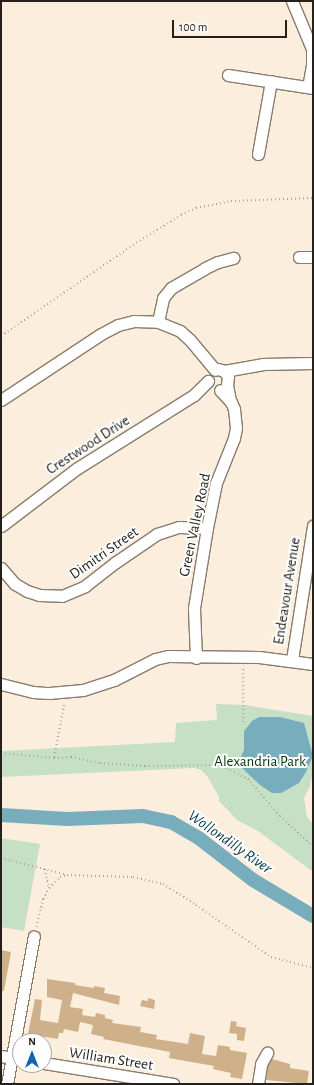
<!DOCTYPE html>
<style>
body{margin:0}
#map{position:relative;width:314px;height:1085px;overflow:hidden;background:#fceedd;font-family:"Alegreya Sans",sans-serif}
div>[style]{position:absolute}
.green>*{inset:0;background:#c5e0c5}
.water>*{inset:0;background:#77adbd}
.river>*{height:14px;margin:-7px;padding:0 7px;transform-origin:7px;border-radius:7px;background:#77adbd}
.building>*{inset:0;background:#ceb08b}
.path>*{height:1.5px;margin-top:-0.75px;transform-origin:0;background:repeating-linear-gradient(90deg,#afa597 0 1px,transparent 0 4px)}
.roads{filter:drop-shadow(1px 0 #887c6d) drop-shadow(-1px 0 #887c6d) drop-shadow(0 1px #887c6d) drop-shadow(0 -1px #887c6d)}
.minor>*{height:11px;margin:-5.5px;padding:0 5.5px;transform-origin:5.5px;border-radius:5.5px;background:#fff}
span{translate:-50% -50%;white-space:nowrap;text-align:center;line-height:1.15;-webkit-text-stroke:4px #fefefe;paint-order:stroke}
.street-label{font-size:15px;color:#25201a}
.park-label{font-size:15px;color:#003709}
.water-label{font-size:16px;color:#043844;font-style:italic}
.frame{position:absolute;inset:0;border:2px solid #25201a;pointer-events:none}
.north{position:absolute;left:12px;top:1033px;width:40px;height:40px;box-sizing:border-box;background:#fefefe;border:1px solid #a7a5a3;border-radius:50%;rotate:0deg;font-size:11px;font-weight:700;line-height:16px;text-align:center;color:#25201a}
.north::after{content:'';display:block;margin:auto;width:14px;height:18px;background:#1064b2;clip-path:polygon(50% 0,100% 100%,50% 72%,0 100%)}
.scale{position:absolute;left:172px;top:20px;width:115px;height:18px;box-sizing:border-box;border:2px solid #25201a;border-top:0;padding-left:5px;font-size:12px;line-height:14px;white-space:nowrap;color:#25201a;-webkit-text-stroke:3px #fefefe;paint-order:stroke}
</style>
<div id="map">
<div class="green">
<i style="clip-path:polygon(216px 704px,245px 705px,313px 716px,313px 772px,310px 786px,304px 798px,307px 817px,313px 824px,313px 872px,258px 831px,237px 820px,219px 801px,219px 797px,207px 776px,201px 770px,194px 768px,1px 777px,1px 751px,175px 742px,176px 723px,217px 720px)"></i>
<i style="clip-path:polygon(1px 838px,40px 844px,24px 931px,1px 927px)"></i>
</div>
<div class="water">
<i style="clip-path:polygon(259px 717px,280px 717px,304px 723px,313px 756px,306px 772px,299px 783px,281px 793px,272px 793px,260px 785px,242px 768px,239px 761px,244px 750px,244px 731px,252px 721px)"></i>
</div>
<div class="river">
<i style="left:1px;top:815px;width:66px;rotate:3.5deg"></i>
<i style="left:67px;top:819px;width:76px;rotate:-2.3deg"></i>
<i style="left:143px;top:816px;width:29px;rotate:12deg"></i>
<i style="left:171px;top:822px;width:34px;rotate:30deg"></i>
<i style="left:200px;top:839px;width:67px;rotate:37.7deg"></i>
<i style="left:253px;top:880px;width:70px;rotate:31deg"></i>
</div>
<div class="building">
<i style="clip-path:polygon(1px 950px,11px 952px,4px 991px,1px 991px)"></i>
<i style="clip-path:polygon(47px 979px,75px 983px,75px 985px,94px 988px,94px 986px,105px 988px,104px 993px,120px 996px,119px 1005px,73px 993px,70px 1007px,83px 1009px,82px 1015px,95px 1017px,96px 1013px,105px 1015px,105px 1018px,113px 1020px,112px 1023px,141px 1027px,140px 1032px,157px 1035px,156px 1039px,188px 1044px,190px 1033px,205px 1036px,202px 1054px,216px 1056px,218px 1045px,230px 1047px,230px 1050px,247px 1053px,242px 1079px,230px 1077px,231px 1073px,213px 1069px,214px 1066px,169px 1058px,170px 1052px,103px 1039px,104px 1037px,91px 1034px,93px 1025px,80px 1022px,78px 1032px,64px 1029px,63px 1033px,59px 1033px,58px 1039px,40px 1036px,40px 1040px,27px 1039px,35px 999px,42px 1000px,40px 1020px,58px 1023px,62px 1000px,47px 997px)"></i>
<i style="clip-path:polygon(148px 998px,155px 1000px,154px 1009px,140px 1006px,142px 1000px,148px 1001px)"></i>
<i style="clip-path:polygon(231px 1021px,237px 1022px,236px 1026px,246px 1028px,244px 1041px,237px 1040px,237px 1034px,229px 1033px)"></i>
<i style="clip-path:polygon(272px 1059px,290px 1064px,290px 1068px,309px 1071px,307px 1084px,266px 1080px,268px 1066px)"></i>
</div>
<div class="path">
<i style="left:1px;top:336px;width:160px;rotate:-34.6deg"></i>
<i style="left:133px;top:245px;width:57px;rotate:-32deg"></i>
<i style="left:181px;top:215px;width:17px;rotate:-25deg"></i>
<i style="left:196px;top:208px;width:36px;rotate:-11deg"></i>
<i style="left:231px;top:201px;width:82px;rotate:-2.1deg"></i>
<i style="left:243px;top:722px;width:56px;rotate:-90deg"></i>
<i style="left:1px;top:753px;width:53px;rotate:5.4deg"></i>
<i style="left:54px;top:758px;width:17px;rotate:-3deg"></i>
<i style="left:71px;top:757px;width:30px;rotate:12deg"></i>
<i style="left:100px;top:763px;width:45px;rotate:3.8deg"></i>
<i style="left:145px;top:766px;width:68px;rotate:-0.8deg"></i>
<i style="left:213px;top:765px;width:14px;rotate:12deg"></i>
<i style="left:227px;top:768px;width:24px;rotate:28deg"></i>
<i style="left:248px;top:779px;width:49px;rotate:49.1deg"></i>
<i style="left:280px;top:816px;width:45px;rotate:42.3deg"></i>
<i style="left:54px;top:757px;width:54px;rotate:-79.3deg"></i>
<i style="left:1px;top:858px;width:68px;rotate:14.4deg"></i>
<i style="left:67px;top:875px;width:66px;rotate:1.7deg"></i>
<i style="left:133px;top:877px;width:31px;rotate:13deg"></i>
<i style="left:163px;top:884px;width:39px;rotate:32deg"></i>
<i style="left:196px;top:905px;width:91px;rotate:34.7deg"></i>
<i style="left:271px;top:957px;width:43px;rotate:14.7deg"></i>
<i style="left:45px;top:869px;width:19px;rotate:78deg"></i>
<i style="left:36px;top:927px;width:29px;rotate:-76deg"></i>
<i style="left:43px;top:899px;width:13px;rotate:-61deg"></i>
<i style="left:49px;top:888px;width:16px;rotate:-45deg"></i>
<i style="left:60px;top:877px;width:7px;rotate:-16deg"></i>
</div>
<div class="roads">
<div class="minor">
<i style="left:292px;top:1px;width:52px;rotate:67.4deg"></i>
<i style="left:312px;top:49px;width:16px;rotate:90deg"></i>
<i style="left:312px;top:65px;width:22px;rotate:100deg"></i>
<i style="left:228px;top:75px;width:86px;rotate:8.7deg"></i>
<i style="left:258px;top:154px;width:74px;rotate:-79.9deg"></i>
<i style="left:299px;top:257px;width:14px"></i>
<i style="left:158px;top:322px;width:25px;rotate:-78deg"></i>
<i style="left:163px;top:298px;width:13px;rotate:-51deg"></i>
<i style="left:171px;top:288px;width:39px;rotate:-30deg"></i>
<i style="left:205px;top:268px;width:14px;rotate:-25deg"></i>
<i style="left:218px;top:262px;width:16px;rotate:-15deg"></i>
<i style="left:218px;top:369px;width:6px;rotate:18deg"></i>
<i style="left:224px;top:371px;width:6px;rotate:51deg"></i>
<i style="left:228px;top:376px;width:9px;rotate:96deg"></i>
<i style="left:227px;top:385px;width:16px;rotate:79deg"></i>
<i style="left:224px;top:371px;width:39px;rotate:-10deg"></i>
<i style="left:262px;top:364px;width:51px;rotate:-1.1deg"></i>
<i style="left:1px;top:400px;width:120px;rotate:-33.4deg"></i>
<i style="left:101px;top:334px;width:19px;rotate:-28deg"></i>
<i style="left:118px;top:325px;width:16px;rotate:-14deg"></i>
<i style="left:134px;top:321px;width:24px;rotate:2deg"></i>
<i style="left:158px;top:322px;width:24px;rotate:22deg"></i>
<i style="left:180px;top:331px;width:13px;rotate:42deg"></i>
<i style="left:190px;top:340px;width:39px;rotate:50deg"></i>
<i style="left:1px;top:526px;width:94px;rotate:-37.2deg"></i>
<i style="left:76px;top:469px;width:139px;rotate:-32.1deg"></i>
<i style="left:194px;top:395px;width:20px;rotate:-45deg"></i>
<i style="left:1px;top:568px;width:21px;rotate:49deg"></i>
<i style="left:15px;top:584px;width:14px;rotate:30deg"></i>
<i style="left:27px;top:591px;width:13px;rotate:18deg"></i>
<i style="left:39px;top:595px;width:23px;rotate:2deg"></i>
<i style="left:62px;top:596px;width:25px;rotate:-23deg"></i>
<i style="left:85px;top:586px;width:39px;rotate:-38deg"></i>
<i style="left:116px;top:562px;width:50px;rotate:-34.3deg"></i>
<i style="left:157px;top:534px;width:23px;rotate:-18deg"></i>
<i style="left:179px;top:527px;width:28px;rotate:2deg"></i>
<i style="left:196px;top:658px;width:50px;rotate:-92.3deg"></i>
<i style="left:194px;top:608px;width:81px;rotate:-80.8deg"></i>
<i style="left:207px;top:528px;width:46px;rotate:-78.7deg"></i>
<i style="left:216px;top:483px;width:48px;rotate:-68.2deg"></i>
<i style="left:234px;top:438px;width:10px;rotate:-79deg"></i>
<i style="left:236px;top:428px;width:19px;rotate:-96deg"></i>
<i style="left:234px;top:409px;width:8px;rotate:-113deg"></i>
<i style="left:231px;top:402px;width:16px;rotate:-133deg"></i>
<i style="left:292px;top:660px;width:136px;rotate:-81.1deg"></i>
<i style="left:1px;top:684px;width:33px;rotate:14deg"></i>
<i style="left:33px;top:692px;width:16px;rotate:4deg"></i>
<i style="left:49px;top:693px;width:34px;rotate:-5deg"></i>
<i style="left:83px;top:690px;width:33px;rotate:-18deg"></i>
<i style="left:114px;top:680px;width:46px;rotate:-27.1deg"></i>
<i style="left:155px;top:659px;width:13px;rotate:-13deg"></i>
<i style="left:168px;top:656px;width:91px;rotate:0.6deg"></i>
<i style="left:259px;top:657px;width:54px;rotate:7.4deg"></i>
<i style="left:1px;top:1056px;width:19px;rotate:9deg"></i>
<i style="left:44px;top:1063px;width:131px;rotate:9.2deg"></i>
<i style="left:7px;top:1084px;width:150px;rotate:-79.7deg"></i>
<i style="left:258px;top:1084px;width:20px;rotate:-81deg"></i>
<i style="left:261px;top:1064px;width:13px;rotate:-61deg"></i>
</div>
</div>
<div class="street-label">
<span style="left:88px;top:445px;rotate:-33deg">Crestwood Drive</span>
<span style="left:195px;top:525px;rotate:-78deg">Green Valley Road</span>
<span style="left:104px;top:553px;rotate:-35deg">Dimitri Street</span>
<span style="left:287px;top:591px;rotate:-81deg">Endeavour Avenue</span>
<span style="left:111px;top:1059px;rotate:9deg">William Street</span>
</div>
<div class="park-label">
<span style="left:260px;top:762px">Alexandria Park</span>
</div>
<div class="water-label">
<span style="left:230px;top:842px;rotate:35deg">Wollondilly River</span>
</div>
<div class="frame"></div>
<div class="north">N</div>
<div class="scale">100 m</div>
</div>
